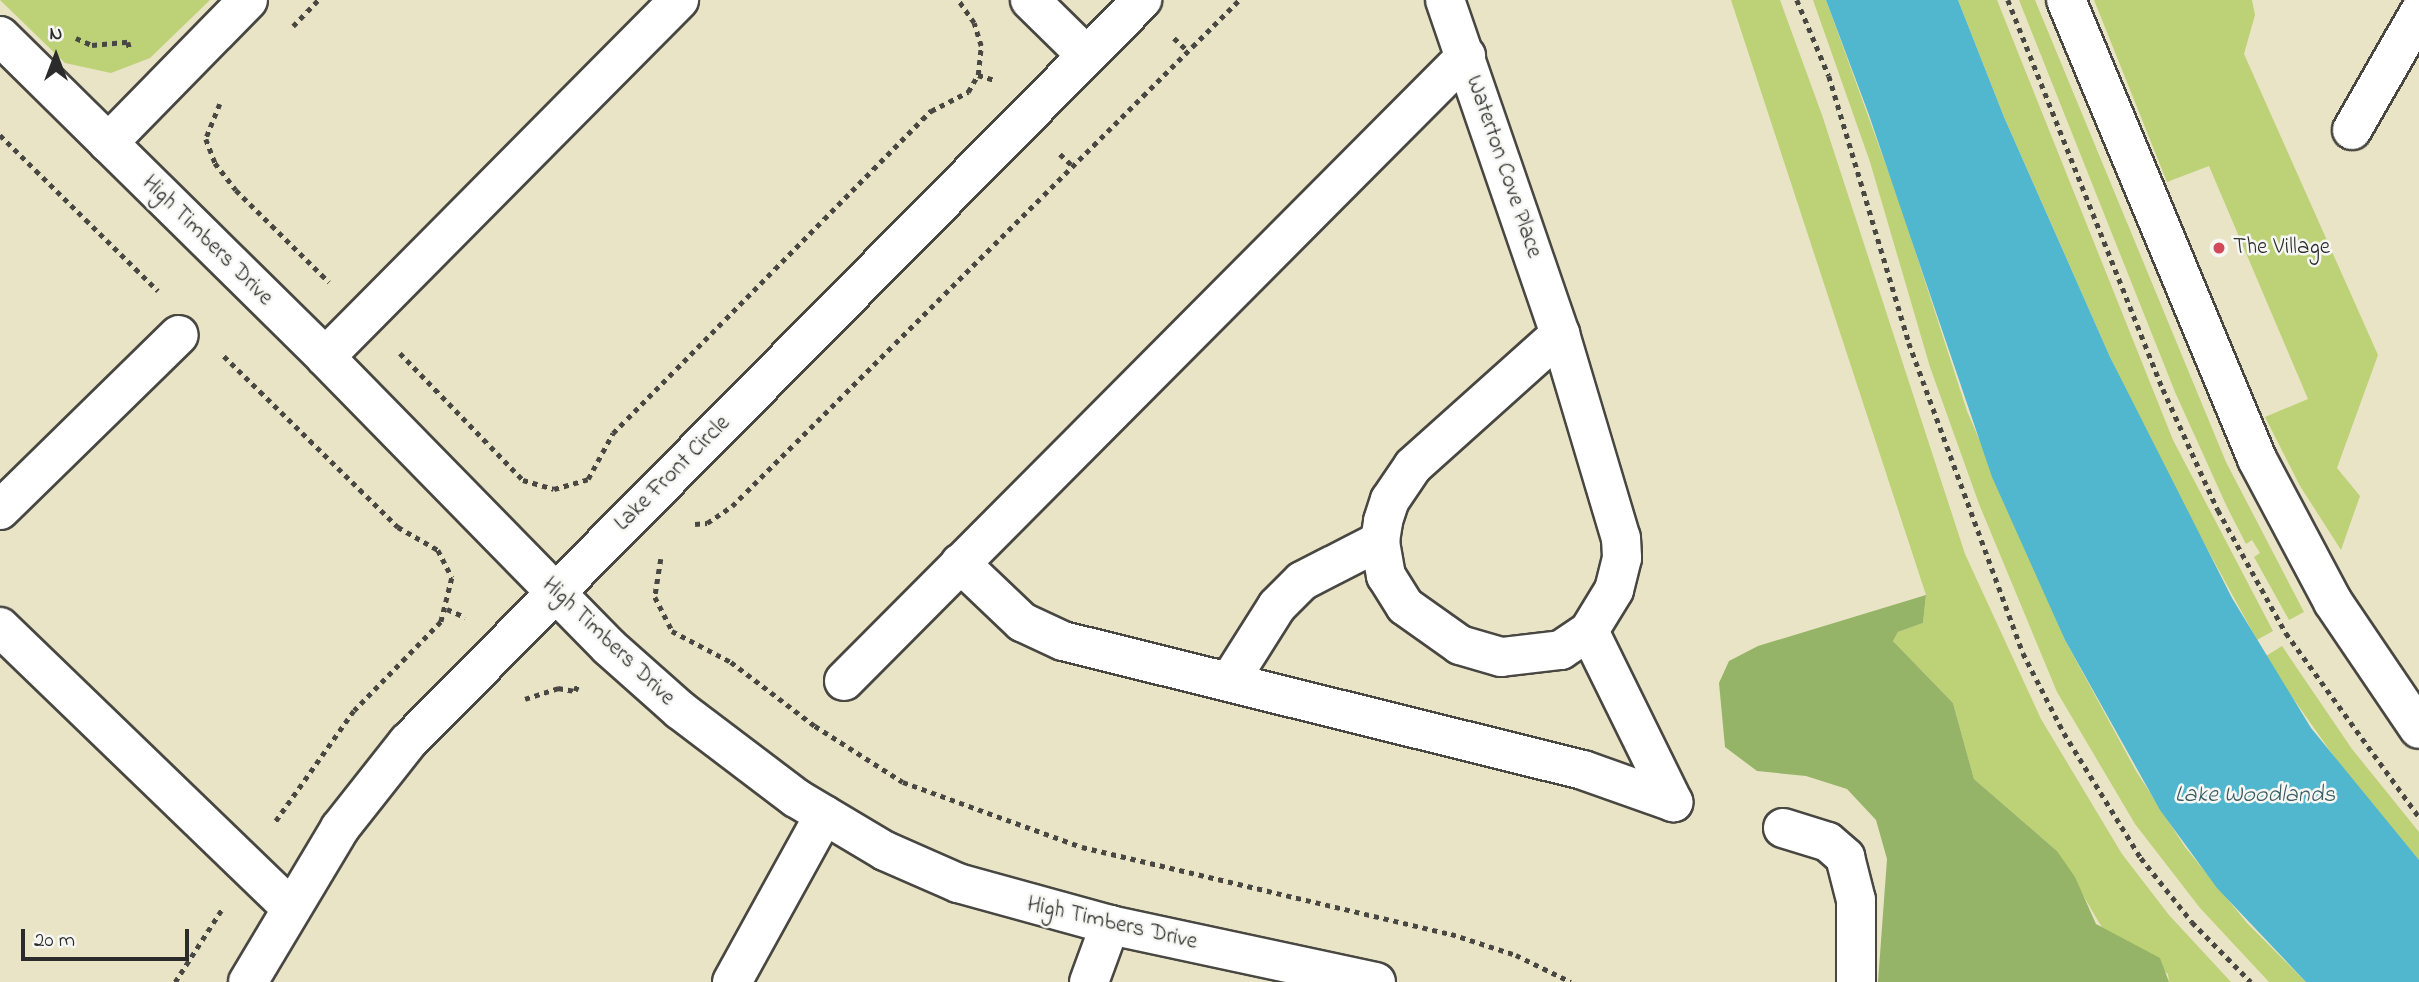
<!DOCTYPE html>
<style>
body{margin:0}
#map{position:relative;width:2419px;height:982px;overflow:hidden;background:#e9e4c6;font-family:"Indie Flower",sans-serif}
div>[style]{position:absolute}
.green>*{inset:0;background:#bdd276}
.forest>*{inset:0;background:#96b467}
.water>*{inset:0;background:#51b7cf}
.path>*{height:4.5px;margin-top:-2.25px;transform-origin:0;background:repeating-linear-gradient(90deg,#484742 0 5px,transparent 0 10px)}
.roads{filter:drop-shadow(2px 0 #484742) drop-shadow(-2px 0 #484742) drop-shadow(0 2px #484742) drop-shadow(0 -2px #484742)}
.minor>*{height:38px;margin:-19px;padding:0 19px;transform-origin:19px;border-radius:19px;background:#fff}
.dots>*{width:19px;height:19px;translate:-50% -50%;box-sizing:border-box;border:4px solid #f6f6f2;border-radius:50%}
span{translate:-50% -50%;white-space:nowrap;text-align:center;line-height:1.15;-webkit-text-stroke:5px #f6f6f2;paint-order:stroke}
.street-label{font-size:23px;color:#2b2b2b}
.poi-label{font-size:23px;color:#2b2b2b}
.left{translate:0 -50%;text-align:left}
.water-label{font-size:24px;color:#385c64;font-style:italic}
.north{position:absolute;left:21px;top:21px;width:70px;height:70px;-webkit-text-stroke:5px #f6f6f2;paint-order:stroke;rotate:0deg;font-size:19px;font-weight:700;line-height:28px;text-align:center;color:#2b2b2b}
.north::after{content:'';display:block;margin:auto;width:24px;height:32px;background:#2b2b2b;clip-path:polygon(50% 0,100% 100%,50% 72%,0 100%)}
.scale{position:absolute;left:21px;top:929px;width:168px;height:32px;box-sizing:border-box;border:4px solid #2b2b2b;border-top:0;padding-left:9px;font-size:21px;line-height:24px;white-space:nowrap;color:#2b2b2b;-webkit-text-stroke:5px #f6f6f2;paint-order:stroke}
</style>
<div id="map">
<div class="green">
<i style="clip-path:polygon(0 0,210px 0,150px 58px,111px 73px,65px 63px)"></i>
<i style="clip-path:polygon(1731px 0,1780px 0,1822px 115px,1965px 554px,2041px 719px,2122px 854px,2169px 915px,2231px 982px,2169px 982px,2168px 974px,2104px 931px,2057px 851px,1974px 779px,1953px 703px,1893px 641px,1898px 632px,1923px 623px,1926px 595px)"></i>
<i style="clip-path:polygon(1813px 0,1826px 0,1834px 22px,1900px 204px,1967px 411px,2065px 640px,2136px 771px,2185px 847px,2247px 923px,2306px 982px,2269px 982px,2200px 908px,2135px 824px,2057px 692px,1979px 504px,1930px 367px,1870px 162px)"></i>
<i style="clip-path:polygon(1958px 0,1997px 0,2173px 440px,2273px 631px,2257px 640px,2168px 477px,2110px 357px,2004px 117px)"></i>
<i style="clip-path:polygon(2019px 0,2035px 0,2226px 462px,2304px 612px,2289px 620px,2254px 557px,2260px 553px,2252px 540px,2246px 544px,2227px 507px,2175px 392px)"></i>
<i style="clip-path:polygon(2094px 0,2252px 0,2255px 15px,2244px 54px,2378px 355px,2337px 468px,2360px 496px,2341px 550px,2300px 486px,2265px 417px,2308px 399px,2209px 166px,2167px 182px)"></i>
<i style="clip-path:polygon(2282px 646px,2352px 749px,2419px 832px,2419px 860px,2352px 782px,2283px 684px,2266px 656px)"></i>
</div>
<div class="forest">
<i style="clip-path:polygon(1926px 595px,1923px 623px,1898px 632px,1893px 641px,1953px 703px,1974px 779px,2057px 851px,2075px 877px,2096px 924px,2160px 958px,2169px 982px,1878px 982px,1887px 859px,1876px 820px,1847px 789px,1806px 776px,1757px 771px,1725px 747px,1719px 683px,1729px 661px,1758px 646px)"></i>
</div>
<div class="water">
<i style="clip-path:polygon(1826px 0,1958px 0,2004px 117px,2110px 357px,2232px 598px,2311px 728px,2419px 860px,2419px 982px,2306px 982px,2217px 888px,2160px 810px,2065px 640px,1992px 477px,1869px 115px)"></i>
</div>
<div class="path">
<i style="left:1797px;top:0;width:82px;rotate:67.2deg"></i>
<i style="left:1829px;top:76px;width:279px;rotate:73.3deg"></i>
<i style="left:1909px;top:343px;width:330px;rotate:69.8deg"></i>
<i style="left:2023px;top:653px;width:90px;rotate:62.9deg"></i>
<i style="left:2064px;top:733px;width:147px;rotate:58.4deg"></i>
<i style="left:2141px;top:858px;width:82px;rotate:51.4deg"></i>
<i style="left:2192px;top:922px;width:84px;rotate:45.5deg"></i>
<i style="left:2008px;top:0;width:419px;rotate:68.3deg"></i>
<i style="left:2163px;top:389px;width:133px;rotate:65.6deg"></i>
<i style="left:2218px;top:510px;width:141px;rotate:61.1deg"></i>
<i style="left:2286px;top:633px;width:227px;rotate:54.1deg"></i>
<i style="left:293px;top:26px;width:36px;rotate:-46deg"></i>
<i style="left:76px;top:38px;width:17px;rotate:24deg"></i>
<i style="left:92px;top:45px;width:36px;rotate:-5deg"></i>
<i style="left:128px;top:42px;width:8px;rotate:76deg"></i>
<i style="left:1174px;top:38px;width:19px;rotate:43deg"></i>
<i style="left:978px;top:75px;width:17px;rotate:17deg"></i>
<i style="left:220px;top:104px;width:38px;rotate:112deg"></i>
<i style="left:206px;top:139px;width:26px;rotate:69deg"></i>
<i style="left:215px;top:163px;width:34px;rotate:52deg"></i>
<i style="left:236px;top:190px;width:131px;rotate:44.7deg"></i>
<i style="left:0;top:135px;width:222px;rotate:44.6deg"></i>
<i style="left:1060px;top:154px;width:18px;rotate:43deg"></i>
<i style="left:400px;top:353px;width:177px;rotate:45.9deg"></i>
<i style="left:523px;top:480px;width:32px;rotate:16deg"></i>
<i style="left:554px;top:489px;width:35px;rotate:-16deg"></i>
<i style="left:588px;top:479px;width:52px;rotate:-61.5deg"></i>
<i style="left:613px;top:433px;width:453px;rotate:-45.4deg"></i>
<i style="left:931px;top:111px;width:42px;rotate:-27.2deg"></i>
<i style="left:968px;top:92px;width:20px;rotate:-60deg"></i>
<i style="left:978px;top:75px;width:29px;rotate:-84deg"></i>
<i style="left:981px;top:46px;width:24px;rotate:-107deg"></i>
<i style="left:974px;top:23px;width:28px;rotate:-125deg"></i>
<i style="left:224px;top:356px;width:244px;rotate:44.5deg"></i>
<i style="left:398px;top:527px;width:46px;rotate:29.9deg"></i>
<i style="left:438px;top:550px;width:31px;rotate:63deg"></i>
<i style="left:452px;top:578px;width:45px;rotate:104deg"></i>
<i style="left:441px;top:622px;width:124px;rotate:134.3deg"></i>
<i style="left:354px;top:711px;width:138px;rotate:125.3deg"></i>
<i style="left:695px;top:524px;width:12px;rotate:-5deg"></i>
<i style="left:707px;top:523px;width:30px;rotate:-34deg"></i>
<i style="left:732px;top:506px;width:716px;rotate:-44.94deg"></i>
<i style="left:661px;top:559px;width:38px;rotate:99deg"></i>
<i style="left:655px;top:597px;width:38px;rotate:63deg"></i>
<i style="left:672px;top:631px;width:67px;rotate:27.7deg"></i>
<i style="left:731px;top:662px;width:106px;rotate:37.3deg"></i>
<i style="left:815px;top:726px;width:104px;rotate:32.5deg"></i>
<i style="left:903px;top:782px;width:190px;rotate:20deg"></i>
<i style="left:1082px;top:847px;width:379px;rotate:13.3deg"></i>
<i style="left:1451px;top:934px;width:68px;rotate:17.9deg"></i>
<i style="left:1516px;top:955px;width:61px;rotate:26.1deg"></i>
<i style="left:447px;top:609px;width:20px;rotate:24deg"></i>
<i style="left:525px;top:699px;width:35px;rotate:-18deg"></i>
<i style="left:558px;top:688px;width:17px;rotate:10deg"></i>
<i style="left:575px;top:691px;width:8px;rotate:-67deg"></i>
<i style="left:175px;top:982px;width:87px;rotate:-57.2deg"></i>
</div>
<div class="roads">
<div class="minor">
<i style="left:1030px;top:0;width:78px;rotate:44.5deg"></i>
<i style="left:1445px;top:0;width:353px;rotate:71deg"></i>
<i style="left:1560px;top:334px;width:213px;rotate:73.4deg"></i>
<i style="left:1621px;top:538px;width:20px;rotate:87deg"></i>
<i style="left:1622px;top:558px;width:33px;rotate:104deg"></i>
<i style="left:1614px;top:590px;width:48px;rotate:121.4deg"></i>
<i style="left:1589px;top:631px;width:34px;rotate:146deg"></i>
<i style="left:1561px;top:650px;width:60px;rotate:173.3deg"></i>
<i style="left:1501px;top:657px;width:43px;rotate:-163.7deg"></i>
<i style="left:1460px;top:645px;width:67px;rotate:-144.7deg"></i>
<i style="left:1405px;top:606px;width:36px;rotate:-122deg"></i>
<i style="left:1386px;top:576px;width:36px;rotate:-100deg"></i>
<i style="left:1380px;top:541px;width:20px;rotate:-81deg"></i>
<i style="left:1383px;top:521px;width:22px;rotate:-72deg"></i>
<i style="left:1390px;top:500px;width:41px;rotate:-55.9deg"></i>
<i style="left:1413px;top:466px;width:198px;rotate:-41.9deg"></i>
<i style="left:2066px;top:0;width:497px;rotate:67.4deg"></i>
<i style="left:2257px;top:459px;width:162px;rotate:62deg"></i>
<i style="left:2333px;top:602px;width:153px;rotate:55.9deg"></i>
<i style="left:0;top:36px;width:457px;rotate:44.6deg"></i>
<i style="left:325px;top:357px;width:406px;rotate:45.6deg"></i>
<i style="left:609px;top:647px;width:95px;rotate:41.6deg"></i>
<i style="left:680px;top:710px;width:146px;rotate:37.2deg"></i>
<i style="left:796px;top:798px;width:104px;rotate:30.8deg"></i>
<i style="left:885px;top:851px;width:80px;rotate:23.7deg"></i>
<i style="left:958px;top:883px;width:158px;rotate:15.4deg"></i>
<i style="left:1110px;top:925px;width:272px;rotate:12.1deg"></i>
<i style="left:2352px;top:130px;width:135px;rotate:-60.2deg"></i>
<i style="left:108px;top:143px;width:200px;rotate:-45.6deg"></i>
<i style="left:325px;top:357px;width:503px;rotate:-45.24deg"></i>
<i style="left:0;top:510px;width:250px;rotate:-44.4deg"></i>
<i style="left:960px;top:563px;width:86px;rotate:43.6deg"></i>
<i style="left:1022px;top:622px;width:45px;rotate:24.9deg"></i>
<i style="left:1063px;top:641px;width:536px;rotate:13.93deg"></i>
<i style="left:1583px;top:770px;width:96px;rotate:19.6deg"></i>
<i style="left:0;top:627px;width:403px;rotate:44deg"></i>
<i style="left:1589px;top:631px;width:191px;rotate:63.8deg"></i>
<i style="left:844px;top:681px;width:882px;rotate:-45.14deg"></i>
<i style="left:1229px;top:682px;width:90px;rotate:-57.7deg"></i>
<i style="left:1277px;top:606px;width:35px;rotate:-45deg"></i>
<i style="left:1302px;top:581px;width:88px;rotate:-27.1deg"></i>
<i style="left:1783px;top:828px;width:47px;rotate:17.3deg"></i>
<i style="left:1828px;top:842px;width:23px;rotate:41deg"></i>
<i style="left:1845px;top:857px;width:44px;rotate:75.7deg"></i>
<i style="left:1856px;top:900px;width:82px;rotate:90deg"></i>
<i style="left:248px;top:982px;width:179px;rotate:-59.1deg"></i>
<i style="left:340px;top:828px;width:110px;rotate:-51.7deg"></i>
<i style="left:408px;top:742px;width:1044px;rotate:-45.31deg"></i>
<i style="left:732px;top:982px;width:191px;rotate:-61.1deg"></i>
<i style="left:1089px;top:982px;width:61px;rotate:-69.8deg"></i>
</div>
</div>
<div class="dots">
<i style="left:2219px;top:248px;background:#d1495b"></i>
</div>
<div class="street-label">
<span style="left:1503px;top:167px;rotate:71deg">Waterton Cove Place</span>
<span style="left:207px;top:241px;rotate:45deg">High Timbers Drive</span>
<span style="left:673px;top:474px;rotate:-45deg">Lake Front Circle</span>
<span style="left:608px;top:642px;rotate:44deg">High Timbers Drive</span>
<span style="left:1112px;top:924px;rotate:13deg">High Timbers Drive</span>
</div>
<div class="poi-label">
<span class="left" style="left:2233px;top:248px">The Village</span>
</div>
<div class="water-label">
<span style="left:2255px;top:796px">Lake Woodlands</span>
</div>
<div class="north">N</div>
<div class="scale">20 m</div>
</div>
